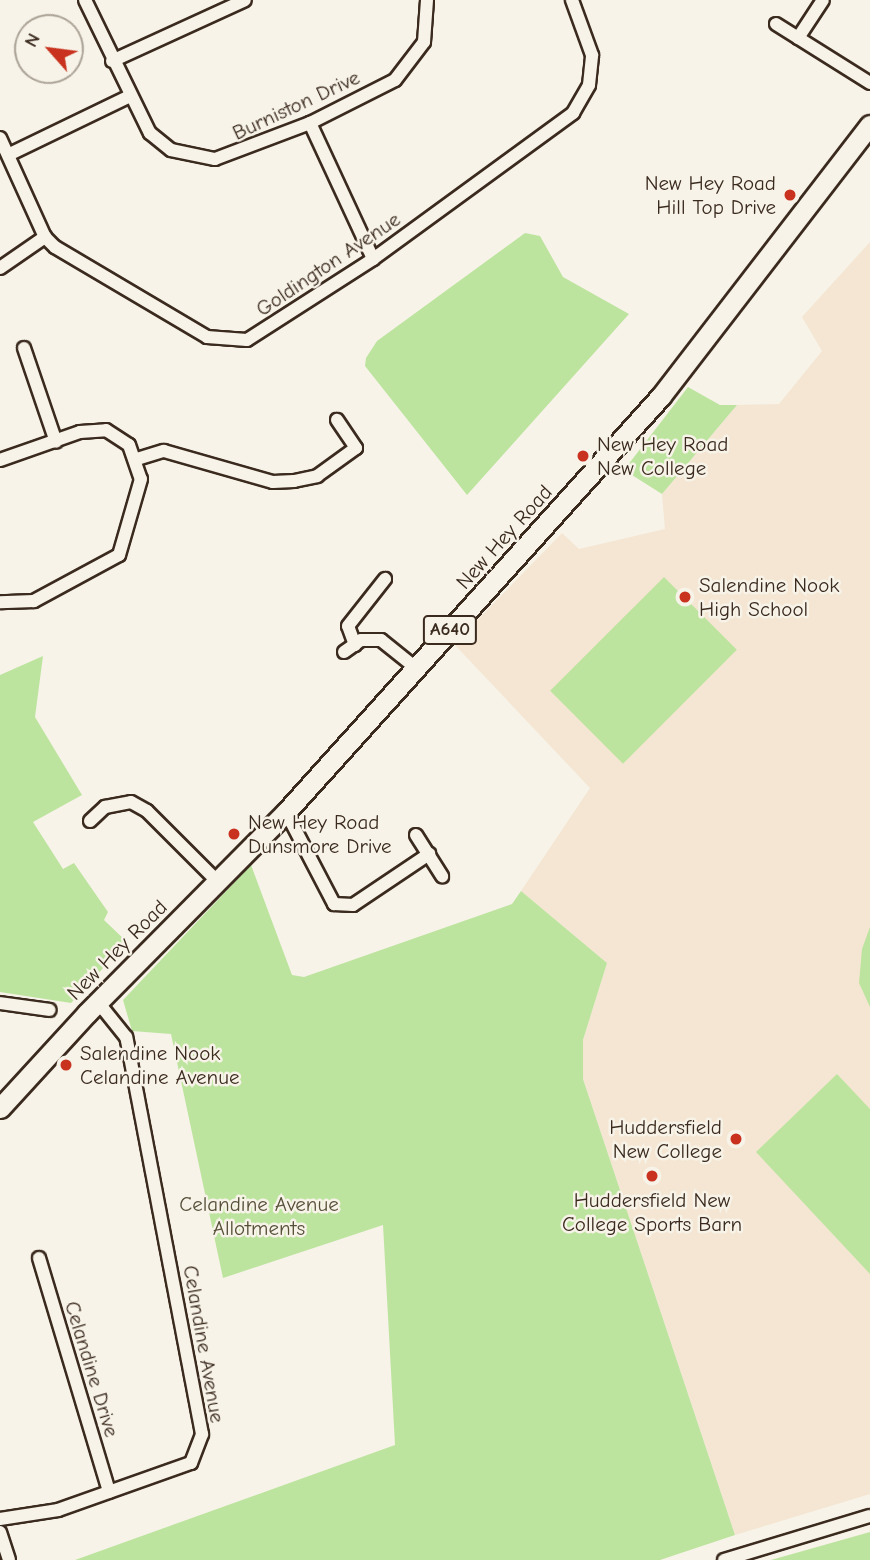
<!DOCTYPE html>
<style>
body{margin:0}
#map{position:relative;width:870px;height:1560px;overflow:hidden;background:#f7f3e8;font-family:"Comic Neue",sans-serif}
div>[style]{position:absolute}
.built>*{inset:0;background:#f4e6d2}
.green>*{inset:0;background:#bde49f;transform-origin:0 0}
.roads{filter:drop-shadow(2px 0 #3b2a1e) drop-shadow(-2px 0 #3b2a1e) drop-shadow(0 2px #3b2a1e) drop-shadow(0 -2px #3b2a1e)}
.minor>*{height:12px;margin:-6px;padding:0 6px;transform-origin:6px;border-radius:6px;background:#f7f3e8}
.trunk>*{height:19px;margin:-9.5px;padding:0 9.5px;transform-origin:9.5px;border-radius:9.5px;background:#f7f3e8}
.dots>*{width:19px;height:19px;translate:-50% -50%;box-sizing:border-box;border:4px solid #f7f3e8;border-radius:50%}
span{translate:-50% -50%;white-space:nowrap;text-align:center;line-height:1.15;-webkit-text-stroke:5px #f7f3e8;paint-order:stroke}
.shield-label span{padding:2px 5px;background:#f7f3e8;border:2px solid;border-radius:5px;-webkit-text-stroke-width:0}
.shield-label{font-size:19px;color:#3b2a1e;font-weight:700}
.street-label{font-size:21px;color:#3b2a1e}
.poi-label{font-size:21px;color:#3b2a1e}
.right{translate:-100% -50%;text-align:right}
.left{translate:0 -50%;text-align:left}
.park-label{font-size:21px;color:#554f38}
.north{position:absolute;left:14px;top:14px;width:70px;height:70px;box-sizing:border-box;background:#f7f3e8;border:2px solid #aca397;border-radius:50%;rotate:298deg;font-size:19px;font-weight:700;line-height:28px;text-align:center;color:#3b2a1e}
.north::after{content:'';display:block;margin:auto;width:24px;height:32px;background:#c8321e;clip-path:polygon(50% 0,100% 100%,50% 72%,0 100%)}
</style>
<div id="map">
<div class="built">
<i style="clip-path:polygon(870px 242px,870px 1494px,735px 1535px,583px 1079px,583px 1040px,607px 963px,521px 891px,590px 788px,454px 644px,562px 533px,579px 549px,665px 529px,662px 494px,737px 405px,779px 404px,822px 351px,802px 317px)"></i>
</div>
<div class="green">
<i style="clip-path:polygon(525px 233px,540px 236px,563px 277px,629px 314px,467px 495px,365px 366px,366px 358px,377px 341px)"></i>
<i style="clip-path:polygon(688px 387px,720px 405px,737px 405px,662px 494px,624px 470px)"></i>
<i style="left:664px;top:577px;width:103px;height:161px;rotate:45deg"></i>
<i style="clip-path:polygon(43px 656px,35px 717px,82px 795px,33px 822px,63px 869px,74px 863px,108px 912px,104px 920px,127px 942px,71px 1003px,0 992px,0 675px)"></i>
<i style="clip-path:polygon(251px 865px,292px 975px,304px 977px,512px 904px,521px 891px,607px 963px,583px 1040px,583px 1079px,735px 1535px,660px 1560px,75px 1560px,395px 1445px,383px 1225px,223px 1278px,171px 1034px,132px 1031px,123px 1000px)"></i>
<i style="clip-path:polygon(870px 927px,870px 1007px,859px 983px,862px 949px)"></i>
<i style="clip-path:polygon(837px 1074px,870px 1109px,870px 1274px,756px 1152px)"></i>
<i style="clip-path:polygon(870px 1532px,870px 1560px,771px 1560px)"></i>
</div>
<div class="roads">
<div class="minor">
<i style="left:85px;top:0;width:148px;rotate:64deg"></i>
<i style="left:150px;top:133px;width:27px;rotate:39deg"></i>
<i style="left:171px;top:150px;width:45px;rotate:11.6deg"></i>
<i style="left:215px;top:159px;width:102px;rotate:-20.8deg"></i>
<i style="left:310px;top:123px;width:95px;rotate:-26.8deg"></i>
<i style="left:395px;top:80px;width:48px;rotate:-52.7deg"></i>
<i style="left:424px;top:42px;width:42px;rotate:-85.9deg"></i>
<i style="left:776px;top:24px;width:111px;rotate:32.1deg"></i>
<i style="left:798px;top:38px;width:45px;rotate:-56.7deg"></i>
<i style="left:112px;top:61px;width:146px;rotate:-24.6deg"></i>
<i style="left:310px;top:123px;width:150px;rotate:65.1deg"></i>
<i style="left:0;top:138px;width:109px;rotate:65.6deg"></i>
<i style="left:45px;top:237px;width:14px;rotate:45deg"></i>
<i style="left:55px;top:247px;width:177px;rotate:30.6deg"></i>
<i style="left:207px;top:337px;width:40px;rotate:4.3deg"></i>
<i style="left:247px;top:340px;width:150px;rotate:-32.7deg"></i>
<i style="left:373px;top:259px;width:248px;rotate:-36.1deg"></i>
<i style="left:573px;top:113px;width:32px;rotate:-60deg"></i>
<i style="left:589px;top:85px;width:30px;rotate:-84deg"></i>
<i style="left:592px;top:55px;width:59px;rotate:-110deg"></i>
<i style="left:10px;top:154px;width:131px;rotate:-25.8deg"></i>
<i style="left:0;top:268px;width:55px;rotate:-34.6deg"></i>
<i style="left:24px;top:348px;width:99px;rotate:71.2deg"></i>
<i style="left:137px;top:459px;width:28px;rotate:-17deg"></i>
<i style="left:164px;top:451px;width:113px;rotate:15.9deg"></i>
<i style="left:273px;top:482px;width:21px;rotate:-3deg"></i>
<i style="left:294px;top:481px;width:24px;rotate:-12deg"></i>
<i style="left:317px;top:476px;width:48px;rotate:-35.7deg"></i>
<i style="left:356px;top:448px;width:34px;rotate:-124deg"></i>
<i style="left:0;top:460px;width:85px;rotate:-19.3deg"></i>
<i style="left:80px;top:432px;width:26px;rotate:-4deg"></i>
<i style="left:106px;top:430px;width:27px;rotate:33deg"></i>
<i style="left:129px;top:445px;width:36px;rotate:71deg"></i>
<i style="left:141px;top:479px;width:79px;rotate:106.1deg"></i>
<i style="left:119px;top:555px;width:97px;rotate:151.6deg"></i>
<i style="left:34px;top:601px;width:34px;rotate:178deg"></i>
<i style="left:355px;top:645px;width:20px;rotate:-110deg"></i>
<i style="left:348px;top:626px;width:60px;rotate:-51.8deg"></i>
<i style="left:344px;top:652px;width:21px;rotate:-35deg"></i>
<i style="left:361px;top:640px;width:20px"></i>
<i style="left:381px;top:640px;width:45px;rotate:38.7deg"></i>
<i style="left:286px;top:812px;width:104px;rotate:62.4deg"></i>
<i style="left:334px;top:904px;width:19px;rotate:3deg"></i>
<i style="left:353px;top:905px;width:92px;rotate:-33.9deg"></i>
<i style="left:90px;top:821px;width:21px;rotate:-43deg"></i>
<i style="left:105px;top:807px;width:26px;rotate:-11deg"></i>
<i style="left:131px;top:802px;width:18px;rotate:29deg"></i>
<i style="left:147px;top:811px;width:99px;rotate:45deg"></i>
<i style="left:416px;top:835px;width:49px;rotate:57.6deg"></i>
<i style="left:0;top:1003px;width:50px;rotate:8deg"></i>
<i style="left:39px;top:1258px;width:244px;rotate:73.3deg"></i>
<i style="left:0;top:1519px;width:59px;rotate:-8.8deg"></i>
<i style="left:58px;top:1510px;width:141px;rotate:-19.5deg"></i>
<i style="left:191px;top:1463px;width:31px;rotate:-69deg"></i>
<i style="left:202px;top:1434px;width:404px;rotate:-100.8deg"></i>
<i style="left:126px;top:1037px;width:45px;rotate:-128.7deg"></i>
<i style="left:0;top:1532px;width:29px;rotate:72deg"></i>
<i style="left:724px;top:1560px;width:152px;rotate:-16.8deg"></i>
</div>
<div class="trunk">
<i style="left:0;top:1108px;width:129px;rotate:-47.5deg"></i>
<i style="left:87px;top:1013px;width:283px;rotate:-45.3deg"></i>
<i style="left:286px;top:812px;width:560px;rotate:-47.97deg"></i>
<i style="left:661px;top:396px;width:342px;rotate:-52.4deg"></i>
</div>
</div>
<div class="dots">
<i style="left:790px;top:195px;background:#c8321e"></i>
<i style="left:583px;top:456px;background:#c8321e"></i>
<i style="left:685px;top:597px;background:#c8321e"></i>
<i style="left:234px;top:834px;background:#c8321e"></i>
<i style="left:66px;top:1065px;background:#c8321e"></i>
<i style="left:736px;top:1139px;background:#c8321e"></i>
<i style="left:652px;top:1176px;background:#c8321e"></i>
</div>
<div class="shield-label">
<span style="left:450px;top:630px">A640</span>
</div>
<div class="street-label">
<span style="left:296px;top:105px;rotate:-25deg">Burniston Drive</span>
<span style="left:328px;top:264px;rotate:-34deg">Goldington Avenue</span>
<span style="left:504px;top:537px;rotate:-48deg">New Hey Road</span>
<span style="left:117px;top:950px;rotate:-45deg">New Hey Road</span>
<span style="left:204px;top:1344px;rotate:80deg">Celandine Avenue</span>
<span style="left:92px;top:1369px;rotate:73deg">Celandine Drive</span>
</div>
<div class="poi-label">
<span class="right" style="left:776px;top:195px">New Hey Road<br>Hill Top Drive</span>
<span class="left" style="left:597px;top:456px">New Hey Road<br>New College</span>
<span class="left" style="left:699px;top:597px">Salendine Nook<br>High School</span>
<span class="left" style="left:248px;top:834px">New Hey Road<br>Dunsmore Drive</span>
<span class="left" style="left:80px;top:1065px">Salendine Nook<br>Celandine Avenue</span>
<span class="right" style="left:722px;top:1139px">Huddersfield<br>New College</span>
<span style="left:652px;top:1212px">Huddersfield New<br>College Sports Barn</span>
</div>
<div class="park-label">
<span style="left:259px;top:1216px">Celandine Avenue<br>Allotments</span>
</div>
<div class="north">N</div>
</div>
